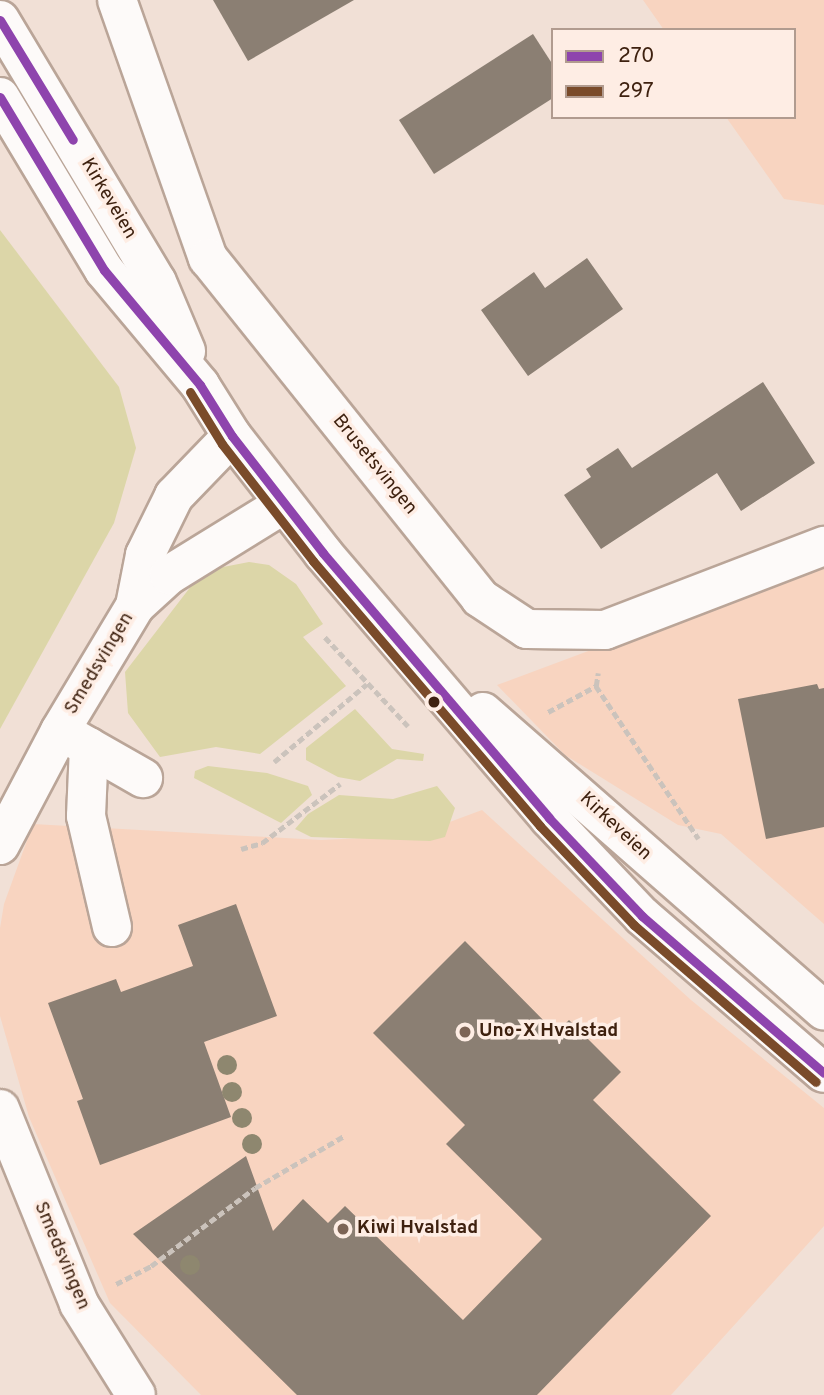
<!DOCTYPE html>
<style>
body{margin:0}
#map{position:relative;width:824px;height:1395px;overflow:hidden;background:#f1e0d6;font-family:Overpass,sans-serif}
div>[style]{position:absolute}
.built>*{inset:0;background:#f8d4c0}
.green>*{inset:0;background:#dcd6a8}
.building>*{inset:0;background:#8b7f73}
.path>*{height:4.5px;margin-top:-2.25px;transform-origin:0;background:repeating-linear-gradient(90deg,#cbc3bc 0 7px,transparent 0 10.5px)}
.roads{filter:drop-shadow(2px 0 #baa598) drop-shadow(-2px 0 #baa598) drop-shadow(0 2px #baa598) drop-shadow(0 -2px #baa598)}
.minor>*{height:38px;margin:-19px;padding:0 19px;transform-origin:19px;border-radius:19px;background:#fdfaf9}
.major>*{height:38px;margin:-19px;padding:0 19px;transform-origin:19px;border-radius:19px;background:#fdfaf9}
.bus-1>*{height:9px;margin:-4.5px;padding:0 4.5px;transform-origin:4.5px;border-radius:4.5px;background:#8e44ad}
.bus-2>*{height:9px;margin:-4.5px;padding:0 4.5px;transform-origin:4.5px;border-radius:4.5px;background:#7a4b2a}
.trees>*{width:20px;height:20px;margin:-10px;border-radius:50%;background:#8e876f}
.dots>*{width:19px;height:19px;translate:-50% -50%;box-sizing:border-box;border:4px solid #feede4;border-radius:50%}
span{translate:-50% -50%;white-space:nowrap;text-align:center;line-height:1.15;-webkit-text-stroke:7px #feede4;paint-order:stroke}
.street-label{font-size:19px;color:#3e210f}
.poi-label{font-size:19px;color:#3e210f;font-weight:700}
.left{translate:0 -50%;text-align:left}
.legend{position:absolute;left:551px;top:28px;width:245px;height:91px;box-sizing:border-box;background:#feede4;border:2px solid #b19b8f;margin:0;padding:9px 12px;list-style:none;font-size:21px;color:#3e210f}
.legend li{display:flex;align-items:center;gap:14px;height:35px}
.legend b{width:35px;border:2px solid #b19b8f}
</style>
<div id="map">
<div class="built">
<i style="clip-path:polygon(643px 0,824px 0,824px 205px,784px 199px,726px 117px,794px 117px,794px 30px,664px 30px)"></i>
<i style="clip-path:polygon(824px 540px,824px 924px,721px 834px,678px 825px,565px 755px,497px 685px,623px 638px)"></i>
<i style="clip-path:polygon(482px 810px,691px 1000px,824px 1108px,824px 1226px,671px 1395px,201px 1395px,110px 1303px,29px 1117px,0 1016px,0 928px,4px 904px,33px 824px,321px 840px,412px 836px)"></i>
</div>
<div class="green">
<i style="clip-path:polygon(0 230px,119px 387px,136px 448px,114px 523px,0 729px)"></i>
<i style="clip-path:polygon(249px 562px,269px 565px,296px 584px,323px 624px,303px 637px,346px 686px,260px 754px,216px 747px,160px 757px,128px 713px,125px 672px,195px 581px,218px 568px)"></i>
<i style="clip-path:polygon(355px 709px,392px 749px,424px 754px,423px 761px,397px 759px,360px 781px,338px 777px,306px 760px,306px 748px)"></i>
<i style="clip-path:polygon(208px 766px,267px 773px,308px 786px,312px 795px,281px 823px,194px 778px,195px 771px)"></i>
<i style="clip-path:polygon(437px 786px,455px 808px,445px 837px,430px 841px,311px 837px,295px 829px,308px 814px,339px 795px,393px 799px)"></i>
</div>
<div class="building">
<i style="clip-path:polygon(213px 0,354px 0,248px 61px)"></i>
<i style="clip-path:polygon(533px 34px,553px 65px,553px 98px,434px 174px,399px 120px)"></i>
<i style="clip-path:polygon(587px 258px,623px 309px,528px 376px,481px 310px,534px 272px,545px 288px)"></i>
<i style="clip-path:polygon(763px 382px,815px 463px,741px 511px,717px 473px,601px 549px,564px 495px,591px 477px,586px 469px,618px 448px,632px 468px)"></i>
<i style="clip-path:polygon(817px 684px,819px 689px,824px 688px,824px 827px,766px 839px,738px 699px)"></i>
<i style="clip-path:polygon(236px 904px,277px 1016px,204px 1042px,231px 1117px,100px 1165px,77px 1101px,83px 1099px,48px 1003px,116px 979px,121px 992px,193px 966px,178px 925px)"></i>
<i style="clip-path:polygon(465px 941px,556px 1033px,569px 1020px,621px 1072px,593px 1100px,711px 1216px,537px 1395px,297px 1395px,133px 1234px,246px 1156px,273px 1231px,303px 1199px,328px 1223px,345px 1206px,463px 1320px,542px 1239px,446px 1144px,465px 1125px,373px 1033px)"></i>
</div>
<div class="path">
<i style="left:325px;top:637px;width:122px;rotate:47deg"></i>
<i style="left:596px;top:686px;width:184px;rotate:56.1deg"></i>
<i style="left:548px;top:712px;width:55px;rotate:-28.4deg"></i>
<i style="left:596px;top:686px;width:13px;rotate:-81deg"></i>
<i style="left:274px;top:762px;width:121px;rotate:-40deg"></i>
<i style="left:241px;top:849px;width:22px;rotate:-16deg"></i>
<i style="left:262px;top:843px;width:98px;rotate:-37.1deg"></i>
<i style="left:116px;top:1284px;width:39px;rotate:-27deg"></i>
<i style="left:151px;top:1266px;width:130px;rotate:-36.9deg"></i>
<i style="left:255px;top:1188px;width:103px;rotate:-30.3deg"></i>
</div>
<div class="roads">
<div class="minor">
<i style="left:117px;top:0;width:274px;rotate:70.6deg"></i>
<i style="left:208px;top:258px;width:435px;rotate:51.3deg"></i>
<i style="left:480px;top:598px;width:56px;rotate:33.4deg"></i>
<i style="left:527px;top:629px;width:78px;rotate:0.7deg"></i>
<i style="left:605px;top:630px;width:235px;rotate:-21deg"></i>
<i style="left:135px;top:606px;width:52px;rotate:-78.9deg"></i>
<i style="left:145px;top:555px;width:66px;rotate:-63.8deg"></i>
<i style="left:174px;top:496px;width:83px;rotate:-46deg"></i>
<i style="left:71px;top:737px;width:83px;rotate:29.7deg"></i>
<i style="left:89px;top:747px;width:69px;rotate:92.5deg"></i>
<i style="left:86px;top:816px;width:114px;rotate:76.8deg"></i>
<i style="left:0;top:845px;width:129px;rotate:-62.2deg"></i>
<i style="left:60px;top:731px;width:146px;rotate:-59deg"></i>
<i style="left:135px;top:606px;width:46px;rotate:-42.4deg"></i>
<i style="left:169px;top:575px;width:135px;rotate:-31.7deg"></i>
<i style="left:0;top:1109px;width:210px;rotate:67.9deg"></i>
<i style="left:79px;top:1304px;width:107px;rotate:57.9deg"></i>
</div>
<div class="major">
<i style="left:0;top:20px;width:305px;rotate:59.1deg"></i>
<i style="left:157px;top:282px;width:75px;rotate:67.2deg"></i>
<i style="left:0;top:97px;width:202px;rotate:59deg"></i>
<i style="left:104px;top:270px;width:150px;rotate:50.1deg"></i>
<i style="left:200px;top:385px;width:60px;rotate:57.9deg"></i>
<i style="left:232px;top:436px;width:148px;rotate:52.1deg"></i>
<i style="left:323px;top:553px;width:348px;rotate:49.5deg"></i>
<i style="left:549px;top:818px;width:135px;rotate:46.5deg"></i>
<i style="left:642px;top:916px;width:240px;rotate:40.8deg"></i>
<i style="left:483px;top:712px;width:453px;rotate:41.2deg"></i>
</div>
</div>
<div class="bus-1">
<i style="left:0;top:20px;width:140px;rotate:58.7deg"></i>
<i style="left:0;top:97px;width:202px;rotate:59deg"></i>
<i style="left:104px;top:270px;width:150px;rotate:50.1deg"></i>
<i style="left:200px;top:385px;width:60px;rotate:57.9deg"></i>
<i style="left:232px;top:436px;width:148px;rotate:52.1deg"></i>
<i style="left:323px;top:553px;width:348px;rotate:49.5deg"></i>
<i style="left:549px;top:818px;width:135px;rotate:46.5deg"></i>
<i style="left:642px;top:916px;width:240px;rotate:40.8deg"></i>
</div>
<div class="bus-2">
<i style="left:190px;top:392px;width:61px;rotate:58.4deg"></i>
<i style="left:222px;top:444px;width:148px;rotate:52.1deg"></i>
<i style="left:313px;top:561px;width:349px;rotate:49.4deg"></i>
<i style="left:540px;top:826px;width:137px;rotate:46.5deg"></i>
<i style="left:634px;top:925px;width:240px;rotate:40.8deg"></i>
</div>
<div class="trees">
<i style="left:227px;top:1065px"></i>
<i style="left:232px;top:1092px"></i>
<i style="left:242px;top:1118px"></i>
<i style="left:252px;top:1144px"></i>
<i style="left:190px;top:1265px"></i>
</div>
<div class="dots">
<i style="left:434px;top:702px;background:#3e210f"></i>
<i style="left:465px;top:1032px;background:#7d6455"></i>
<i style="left:343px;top:1229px;background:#7d6455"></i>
</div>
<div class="street-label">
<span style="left:108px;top:199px;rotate:59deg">Kirkeveien</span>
<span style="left:374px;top:465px;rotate:51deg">Brusetsvingen</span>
<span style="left:100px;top:664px;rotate:-59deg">Smedsvingen</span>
<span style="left:615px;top:827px;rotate:43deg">Kirkeveien</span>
<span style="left:61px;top:1256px;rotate:67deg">Smedsvingen</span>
</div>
<div class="poi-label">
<span class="left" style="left:479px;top:1032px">Uno-X Hvalstad</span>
<span class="left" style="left:357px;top:1229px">Kiwi Hvalstad</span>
</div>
<ul class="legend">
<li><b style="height:9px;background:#8e44ad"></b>270</li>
<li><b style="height:9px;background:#7a4b2a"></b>297</li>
</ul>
</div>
